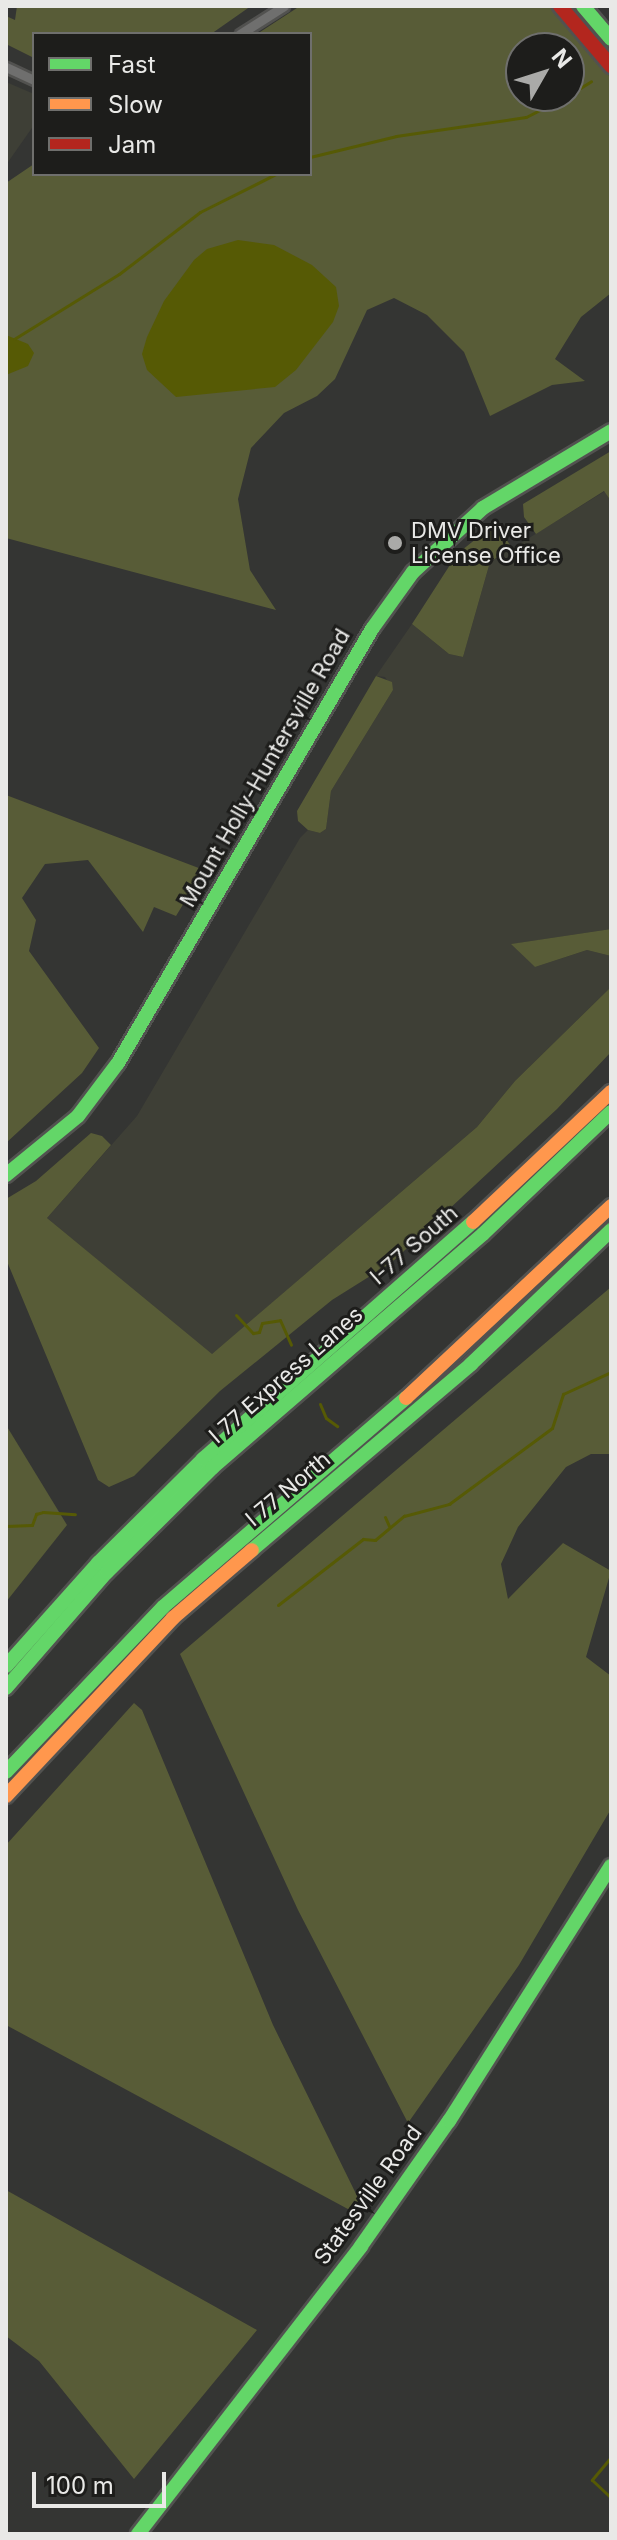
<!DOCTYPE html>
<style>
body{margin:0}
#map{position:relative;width:617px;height:2540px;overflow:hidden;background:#343533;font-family:Inter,sans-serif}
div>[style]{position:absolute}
.built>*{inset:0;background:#3e3f36}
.green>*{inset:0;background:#585c37}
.water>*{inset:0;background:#565a05}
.stream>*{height:3px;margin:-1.5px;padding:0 1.5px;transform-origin:1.5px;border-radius:1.5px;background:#565a05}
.roads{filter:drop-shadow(2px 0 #525250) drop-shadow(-2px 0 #525250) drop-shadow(0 2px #525250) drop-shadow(0 -2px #525250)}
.street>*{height:9px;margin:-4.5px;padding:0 4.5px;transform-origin:4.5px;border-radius:4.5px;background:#6f6f6e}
.fast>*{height:14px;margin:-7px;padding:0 7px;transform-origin:7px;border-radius:7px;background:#63d668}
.slow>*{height:14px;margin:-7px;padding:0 7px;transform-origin:7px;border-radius:7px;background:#ff974d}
.jam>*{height:14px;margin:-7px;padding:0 7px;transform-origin:7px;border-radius:7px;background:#b3261e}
.dots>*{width:22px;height:22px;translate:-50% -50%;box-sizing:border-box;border:4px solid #1d1d1b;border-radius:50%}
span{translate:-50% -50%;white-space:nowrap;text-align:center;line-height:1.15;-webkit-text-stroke:6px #1d1d1b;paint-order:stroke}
.poi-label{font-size:22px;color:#e9e9e7}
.left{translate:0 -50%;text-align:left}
.street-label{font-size:22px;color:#e9e9e7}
.frame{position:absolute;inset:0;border:8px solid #e9e9e7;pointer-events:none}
.legend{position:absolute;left:32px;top:32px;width:280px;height:144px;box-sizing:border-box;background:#1d1d1b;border:2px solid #6f6f6d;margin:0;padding:10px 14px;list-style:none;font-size:24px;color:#e9e9e7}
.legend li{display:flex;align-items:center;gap:16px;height:40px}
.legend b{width:40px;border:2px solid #6f6f6d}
.north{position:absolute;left:505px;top:32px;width:80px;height:80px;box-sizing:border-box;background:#1d1d1b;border:2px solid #6f6f6d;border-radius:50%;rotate:51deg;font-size:22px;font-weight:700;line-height:32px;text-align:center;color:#e9e9e7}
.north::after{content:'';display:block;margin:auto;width:28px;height:36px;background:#aaaaa8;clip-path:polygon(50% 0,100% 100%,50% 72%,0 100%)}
.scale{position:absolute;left:32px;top:2472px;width:134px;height:36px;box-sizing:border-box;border:4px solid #e9e9e7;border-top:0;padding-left:10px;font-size:24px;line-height:28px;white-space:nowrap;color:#e9e9e7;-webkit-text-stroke:6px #1d1d1b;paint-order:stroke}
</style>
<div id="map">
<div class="built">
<i style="clip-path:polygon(6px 82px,34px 94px,34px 125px,6px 165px)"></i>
<i style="clip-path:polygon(605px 491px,611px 501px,611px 929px,512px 944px,535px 967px,587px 950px,611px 956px,611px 987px,515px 1081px,477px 1127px,211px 1355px,47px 1218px,137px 1116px,300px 838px,308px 830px,320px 833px,326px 829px,331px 791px,393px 690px,385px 677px,376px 676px,412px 624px,449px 654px,463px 657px,490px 562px)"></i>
</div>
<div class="green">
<i style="clip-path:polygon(17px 6px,251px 6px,211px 34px,34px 34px,34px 58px,6px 44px,6px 16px,15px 20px)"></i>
<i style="clip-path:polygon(evenodd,300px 6px,551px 6px,611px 78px,611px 293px,581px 317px,555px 359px,585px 381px,552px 385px,490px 416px,464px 352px,427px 315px,394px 298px,367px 310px,335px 379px,317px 396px,284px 413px,251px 448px,238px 499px,250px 570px,276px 610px,6px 538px,6px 183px,34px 164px,34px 174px,310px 174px,310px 34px,257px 34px,300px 6px,521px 48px,569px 48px,569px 96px,521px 96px,521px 48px)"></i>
<i style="clip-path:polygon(611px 451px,611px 501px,604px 491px,536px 534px,524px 517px,523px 504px)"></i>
<i style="clip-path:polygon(496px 523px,512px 548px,490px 562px,463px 657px,449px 654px,412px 624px,457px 554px)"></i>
<i style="clip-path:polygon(376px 676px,392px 682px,393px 690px,331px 791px,326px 829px,320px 833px,308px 830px,298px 821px,297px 811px)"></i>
<i style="clip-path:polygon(6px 795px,204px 870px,176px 916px,154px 907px,143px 932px,88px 860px,45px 864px,22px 898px,36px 920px,29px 951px,99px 1048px,82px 1073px,6px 1143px)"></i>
<i style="clip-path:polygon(611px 929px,611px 956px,587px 950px,535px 967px,511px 944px)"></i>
<i style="clip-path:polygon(611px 987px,611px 1052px,557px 1109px,391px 1263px,332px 1300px,220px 1391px,134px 1476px,109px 1487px,98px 1480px,6px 1259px,6px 1199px,36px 1181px,91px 1133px,102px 1136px,111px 1145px,47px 1218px,212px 1354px,477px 1127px,515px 1081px)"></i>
<i style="clip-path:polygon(611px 1287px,611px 1454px,591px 1454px,566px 1467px,518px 1527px,501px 1564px,508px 1599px,563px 1543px,611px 1571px,586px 1657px,611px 1676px,611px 1809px,519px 1965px,408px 2123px,298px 1910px,180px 1654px)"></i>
<i style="clip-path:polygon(6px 1425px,67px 1525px,6px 1602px)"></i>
<i style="clip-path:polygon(134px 1703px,142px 1710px,273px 2025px,361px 2204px,359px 2215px,6px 2025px,6px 1845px)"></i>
<i style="clip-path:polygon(6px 2190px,257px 2330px,134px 2479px,39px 2361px,6px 2336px)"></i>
</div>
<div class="water">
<i style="clip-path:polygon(238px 240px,274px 245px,312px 265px,336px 287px,339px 306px,333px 322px,296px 370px,275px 387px,176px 397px,147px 370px,142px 354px,147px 337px,164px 301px,194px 260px,207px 249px)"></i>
<i style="clip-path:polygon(6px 335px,28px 344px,34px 353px,28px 366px,6px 375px)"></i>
</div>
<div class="stream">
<i style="left:569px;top:95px;width:26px;rotate:-32deg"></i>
<i style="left:310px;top:157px;width:89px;rotate:-13.7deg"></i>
<i style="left:396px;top:136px;width:131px;rotate:-8.3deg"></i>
<i style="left:526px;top:117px;width:46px;rotate:-27.1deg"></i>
<i style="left:14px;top:339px;width:123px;rotate:-31.8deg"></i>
<i style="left:119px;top:274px;width:102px;rotate:-37.4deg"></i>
<i style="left:200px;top:212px;width:85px;rotate:-26.6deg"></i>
<i style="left:236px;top:1315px;width:25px;rotate:47deg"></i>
<i style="left:253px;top:1333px;width:6px;rotate:-9deg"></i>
<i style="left:259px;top:1332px;width:9px;rotate:-72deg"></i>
<i style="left:262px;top:1323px;width:18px;rotate:-9deg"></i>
<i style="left:280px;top:1320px;width:27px;rotate:66deg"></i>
<i style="left:320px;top:1404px;width:15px;rotate:67deg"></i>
<i style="left:326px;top:1418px;width:14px;rotate:36deg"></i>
<i style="left:385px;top:1517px;width:10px;rotate:66deg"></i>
<i style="left:6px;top:1526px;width:26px;rotate:-2deg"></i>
<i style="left:32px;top:1525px;width:12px;rotate:-70deg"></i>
<i style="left:36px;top:1514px;width:7px;rotate:-16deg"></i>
<i style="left:43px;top:1512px;width:32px;rotate:4deg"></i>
<i style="left:278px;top:1605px;width:108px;rotate:-37.8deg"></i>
<i style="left:363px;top:1539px;width:12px;rotate:5deg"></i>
<i style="left:375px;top:1540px;width:38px;rotate:-40deg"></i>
<i style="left:404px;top:1516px;width:47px;rotate:-14.9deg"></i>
<i style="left:449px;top:1504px;width:128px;rotate:-36.4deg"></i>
<i style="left:552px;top:1428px;width:36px;rotate:-72deg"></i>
<i style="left:563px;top:1394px;width:53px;rotate:-24.6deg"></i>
<i style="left:611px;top:2457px;width:30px;rotate:130deg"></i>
<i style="left:592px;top:2480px;width:26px;rotate:43deg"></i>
</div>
<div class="roads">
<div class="street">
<i style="left:240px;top:34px;width:52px;rotate:-32.5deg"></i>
<i style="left:6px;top:67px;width:31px;rotate:25deg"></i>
</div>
<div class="fast">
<i style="left:583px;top:6px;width:43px;rotate:49.7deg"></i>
<i style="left:6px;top:1175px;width:93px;rotate:-39.3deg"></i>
<i style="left:78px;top:1116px;width:66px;rotate:-53deg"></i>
<i style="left:118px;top:1063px;width:503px;rotate:-59.66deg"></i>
<i style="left:372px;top:629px;width:70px;rotate:-54.3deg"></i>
<i style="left:413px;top:572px;width:95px;rotate:-42.4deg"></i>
<i style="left:483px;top:508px;width:149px;rotate:-31deg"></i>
<i style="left:252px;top:1550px;width:287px;rotate:-40.3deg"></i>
<i style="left:471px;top:1364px;width:194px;rotate:-43.7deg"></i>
<i style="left:6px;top:1666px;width:138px;rotate:-48.2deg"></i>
<i style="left:98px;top:1563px;width:148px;rotate:-44.7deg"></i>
<i style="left:203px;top:1459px;width:359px;rotate:-41.3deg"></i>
<i style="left:6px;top:1688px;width:154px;rotate:-49deg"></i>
<i style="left:107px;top:1572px;width:148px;rotate:-44.7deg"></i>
<i style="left:212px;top:1468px;width:358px;rotate:-40.8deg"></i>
<i style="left:483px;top:1234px;width:177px;rotate:-43.6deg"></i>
<i style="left:6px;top:1772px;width:228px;rotate:-46.4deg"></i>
<i style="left:163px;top:1607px;width:321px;rotate:-40.7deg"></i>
<i style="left:138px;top:2534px;width:364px;rotate:-52.2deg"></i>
<i style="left:361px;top:2246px;width:153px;rotate:-54.9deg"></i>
<i style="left:449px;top:2121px;width:302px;rotate:-57.6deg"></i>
</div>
<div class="slow">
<i style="left:473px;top:1222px;width:190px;rotate:-43.3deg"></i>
<i style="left:406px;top:1398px;width:281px;rotate:-43.1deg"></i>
<i style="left:6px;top:1796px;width:244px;rotate:-46.8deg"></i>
<i style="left:173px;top:1618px;width:104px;rotate:-40.7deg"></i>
</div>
<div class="jam">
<i style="left:560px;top:6px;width:79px;rotate:49.6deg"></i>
</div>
</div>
<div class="dots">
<i style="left:395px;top:543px;background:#aaaaa8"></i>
</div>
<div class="poi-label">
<span class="left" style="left:411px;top:543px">DMV Driver<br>License Office</span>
</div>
<div class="street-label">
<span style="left:265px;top:768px;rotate:-60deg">Mount Holly-Huntersville Road</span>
<span style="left:414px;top:1245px;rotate:-41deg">I-77 South</span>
<span style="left:286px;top:1375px;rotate:-41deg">I 77 Express Lanes</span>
<span style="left:288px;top:1489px;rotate:-40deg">I 77 North</span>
<span style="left:368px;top:2195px;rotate:-54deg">Statesville Road</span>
</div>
<div class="frame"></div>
<ul class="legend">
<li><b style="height:10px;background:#63d668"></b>Fast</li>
<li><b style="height:10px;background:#ff974d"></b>Slow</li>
<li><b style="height:10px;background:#b3261e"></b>Jam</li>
</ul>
<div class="north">N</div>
<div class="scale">100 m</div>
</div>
